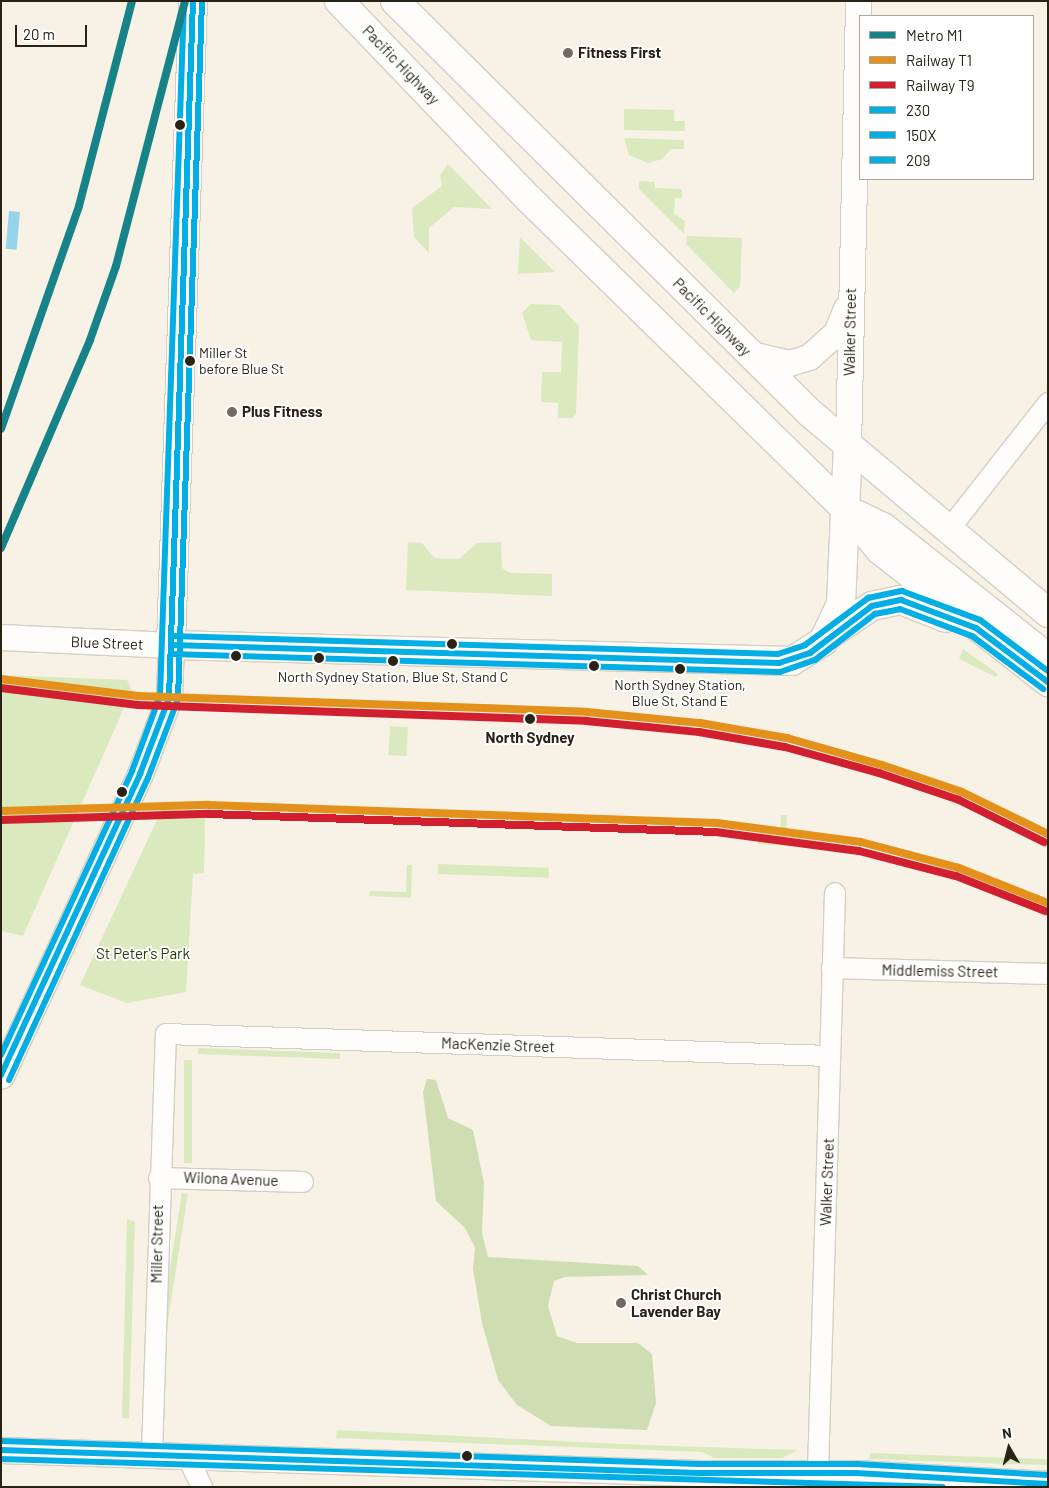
<!DOCTYPE html>
<style>
body{margin:0}
#map{position:relative;width:1049px;height:1488px;overflow:hidden;background:#f7f1e6;font-family:Barlow,sans-serif}
div>[style]{position:absolute}
.green>*{inset:0;background:#daeabe;transform-origin:0 0}
.forest>*{inset:0;background:#cedeb2}
.water>*{inset:0;background:#95d4ea;transform-origin:0 0}
.roads{filter:drop-shadow(1px 0 #d5cfc3) drop-shadow(-1px 0 #d5cfc3) drop-shadow(0 1px #d5cfc3) drop-shadow(0 -1px #d5cfc3)}
.minor>*{height:20px;margin:-10px;padding:0 10px;transform-origin:10px;border-radius:10px;background:#fefdfb}
.tertiary>*{height:25px;margin:-12.5px;padding:0 12.5px;transform-origin:12.5px;border-radius:12.5px;background:#fefdfb}
.secondary>*{height:28px;margin:-14px;padding:0 14px;transform-origin:14px;border-radius:14px;background:#fefdfb}
.primary>*{height:28px;margin:-14px;padding:0 14px;transform-origin:14px;border-radius:14px;background:#fefdfb}
.bus-1>*{height:6px;margin:-3px;padding:0 3px;transform-origin:3px;border-radius:3px;background:#02aee4}
.bus-2>*{height:6px;margin:-3px;padding:0 3px;transform-origin:3px;border-radius:3px;background:#02aee4}
.bus-3>*{height:6px;margin:-3px;padding:0 3px;transform-origin:3px;border-radius:3px;background:#02aee4}
.rail-1>*{height:8px;margin:-4px;padding:0 4px;transform-origin:4px;border-radius:4px;background:#e4911b}
.rail-2>*{height:8px;margin:-4px;padding:0 4px;transform-origin:4px;border-radius:4px;background:#d11f2f}
.metro-1>*{height:8px;margin:-4px;padding:0 4px;transform-origin:4px;border-radius:4px;background:#168388}
.dots>*{width:14px;height:14px;translate:-50% -50%;box-sizing:border-box;border:2px solid #fff;border-radius:50%}
span{translate:-50% -50%;white-space:nowrap;text-align:center;line-height:1.15;-webkit-text-stroke:4px #fff;paint-order:stroke}
.bus-label{font-size:14px;color:#292316}
.left{translate:0 -50%;text-align:left}
.poi-label{font-size:15px;color:#292316;font-weight:700}
.street-label{font-size:15px;color:#292316}
.stop-label{font-size:15px;color:#292316;font-weight:700}
.park-label{font-size:15px;color:#273c07}
.frame{position:absolute;inset:0;border:2px solid #292316;pointer-events:none}
.legend{position:absolute;left:859px;top:15px;width:175px;height:165px;box-sizing:border-box;background:#fff;border:1px solid #a9a7a2;margin:0;padding:6px 9px;list-style:none;font-size:15px;color:#292316}
.legend li{display:flex;align-items:center;gap:10px;height:25px}
.legend b{width:25px;border:1px solid #a9a7a2}
.north{position:absolute;left:984px;top:1423px;width:50px;height:50px;-webkit-text-stroke:4px #fff;paint-order:stroke;rotate:352deg;font-size:14px;font-weight:700;line-height:20px;text-align:center;color:#292316}
.north::after{content:'';display:block;margin:auto;width:18px;height:22px;background:#292316;clip-path:polygon(50% 0,100% 100%,50% 72%,0 100%)}
.scale{position:absolute;left:15px;top:25px;width:72px;height:22px;box-sizing:border-box;border:2px solid #292316;border-top:0;padding-left:6px;font-size:15px;line-height:18px;white-space:nowrap;color:#292316;-webkit-text-stroke:4px #fff;paint-order:stroke}
</style>
<div id="map">
<div class="green">
<i style="clip-path:polygon(624px 109px,674px 110px,674px 121px,685px 121px,685px 131px,624px 130px)"></i>
<i style="clip-path:polygon(624px 138px,684px 140px,684px 149px,671px 149px,662px 159px,648px 163px,629px 155px)"></i>
<i style="clip-path:polygon(448px 164px,492px 209px,454px 207px,429px 228px,429px 253px,414px 237px,412px 208px,442px 186px,440px 175px)"></i>
<i style="clip-path:polygon(639px 181px,655px 182px,655px 188px,682px 189px,682px 198px,675px 198px,674px 214px,685px 221px,684px 234px,639px 189px)"></i>
<i style="clip-path:polygon(687px 236px,742px 238px,740px 286px,734px 293px,686px 244px)"></i>
<i style="clip-path:polygon(520px 237px,555px 272px,518px 274px)"></i>
<i style="clip-path:polygon(531px 304px,559px 305px,579px 326px,576px 414px,572px 418px,558px 418px,558px 403px,541px 402px,542px 372px,561px 372px,562px 342px,531px 340px,522px 313px)"></i>
<i style="clip-path:polygon(408px 542px,422px 543px,434px 558px,459px 559px,477px 543px,501px 542px,502px 568px,510px 573px,552px 574px,552px 596px,406px 590px)"></i>
<i style="clip-path:polygon(963px 649px,998px 674px,996px 677px,959px 659px)"></i>
<i style="clip-path:polygon(1px 675px,127px 680px,132px 690px,23px 936px,1px 931px)"></i>
<i style="left:390px;top:726px;width:18px;height:29px;rotate:3deg"></i>
<i style="clip-path:polygon(163px 807px,205px 817px,204px 873px,193px 874px,186px 992px,127px 1003px,80px 985px)"></i>
<i style="clip-path:polygon(781px 815px,787px 815px,786px 846px,758px 844px,758px 839px,780px 837px)"></i>
<i style="left:438px;top:864px;width:111px;height:10px;rotate:2deg"></i>
<i style="clip-path:polygon(407px 865px,412px 865px,411px 898px,369px 896px,370px 891px,406px 892px)"></i>
<i style="left:198px;top:1048px;width:142px;height:6px;rotate:2deg"></i>
<i style="left:184px;top:1060px;width:8px;height:103px"></i>
<i style="left:182px;top:1193px;width:6px;height:227px;rotate:9deg"></i>
<i style="clip-path:polygon(127px 1219px,135px 1222px,129px 1418px,122px 1418px)"></i>
<i style="clip-path:polygon(337px 1430px,643px 1445px,798px 1450px,782px 1458px,714px 1458px,702px 1452px,336px 1438px)"></i>
<i style="left:870px;top:1453px;width:178px;height:6px;rotate:2deg"></i>
</div>
<div class="forest">
<i style="clip-path:polygon(427px 1079px,436px 1080px,448px 1118px,473px 1130px,484px 1183px,482px 1233px,488px 1257px,638px 1266px,648px 1275px,565px 1277px,554px 1281px,548px 1306px,557px 1336px,577px 1343px,638px 1343px,652px 1354px,656px 1403px,647px 1430px,551px 1426px,517px 1405px,498px 1380px,482px 1323px,473px 1269px,475px 1248px,465px 1228px,436px 1201px,423px 1092px)"></i>
</div>
<div class="water">
<i style="left:9px;top:211px;width:11px;height:38px;rotate:5deg"></i>
</div>
<div class="roads">
<div class="minor">
<i style="left:947px;top:532px;width:164px;rotate:-51.9deg"></i>
<i style="left:832px;top:968px;width:216px;rotate:1.6deg"></i>
<i style="left:159px;top:1178px;width:144px;rotate:1.6deg"></i>
<i style="left:152px;top:1453px;width:419px;rotate:-88.1deg"></i>
<i style="left:166px;top:1034px;width:664px;rotate:1.9deg"></i>
<i style="left:186px;top:1454px;width:37px;rotate:64deg"></i>
<i style="left:824px;top:1487px;width:16px;rotate:-112deg"></i>
<i style="left:818px;top:1472px;width:579px;rotate:-88.32deg"></i>
</div>
<div class="tertiary">
<i style="left:750px;top:354px;width:40px;rotate:13deg"></i>
<i style="left:789px;top:363px;width:21px;rotate:-17deg"></i>
<i style="left:809px;top:357px;width:36px;rotate:-42deg"></i>
<i style="left:836px;top:333px;width:27px;rotate:-68deg"></i>
<i style="left:848px;top:446px;width:445px;rotate:-88.7deg"></i>
<i style="left:1px;top:637px;width:170px;rotate:2.7deg"></i>
<i style="left:171px;top:645px;width:53px;rotate:92.2deg"></i>
<i style="left:169px;top:698px;width:81px;rotate:110.9deg"></i>
<i style="left:140px;top:774px;width:332px;rotate:114.7deg"></i>
<i style="left:1px;top:1450px;width:698px;rotate:1.89deg"></i>
<i style="left:699px;top:1473px;width:157px"></i>
<i style="left:856px;top:1473px;width:192px;rotate:3.3deg"></i>
</div>
<div class="secondary">
<i style="left:193px;top:1px;width:644px;rotate:91.96deg"></i>
<i style="left:171px;top:645px;width:621px;rotate:1.48deg"></i>
<i style="left:792px;top:661px;width:36px;rotate:-32deg"></i>
<i style="left:823px;top:642px;width:42px;rotate:-64.7deg"></i>
<i style="left:841px;top:604px;width:158px;rotate:-87.5deg"></i>
</div>
<div class="primary">
<i style="left:339px;top:1px;width:274px;rotate:46.2deg"></i>
<i style="left:529px;top:199px;width:443px;rotate:44.4deg"></i>
<i style="left:846px;top:509px;width:53px;rotate:50.3deg"></i>
<i style="left:880px;top:550px;width:214px;rotate:38.2deg"></i>
<i style="left:395px;top:1px;width:585px;rotate:44.79deg"></i>
<i style="left:810px;top:413px;width:311px;rotate:40deg"></i>
<i style="left:858px;top:515px;width:28px;rotate:26deg"></i>
<i style="left:883px;top:527px;width:211px;rotate:38.4deg"></i>
<i style="left:830px;top:634px;width:50px;rotate:-33.7deg"></i>
<i style="left:872px;top:606px;width:30px;rotate:-12deg"></i>
<i style="left:901px;top:600px;width:48px;rotate:21.8deg"></i>
</div>
</div>
<div class="bus-1">
<i style="left:171px;top:645px;width:608px;rotate:1.7deg"></i>
<i style="left:779px;top:663px;width:33px;rotate:-18deg"></i>
<i style="left:810px;top:653px;width:78px;rotate:-37.2deg"></i>
<i style="left:872px;top:606px;width:30px;rotate:-12deg"></i>
<i style="left:901px;top:600px;width:80px;rotate:20.5deg"></i>
<i style="left:976px;top:628px;width:90px;rotate:36.9deg"></i>
<i style="left:1px;top:1075px;width:332px;rotate:-65.2deg"></i>
<i style="left:140px;top:774px;width:81px;rotate:-69.1deg"></i>
<i style="left:169px;top:698px;width:697px;rotate:-88.03deg"></i>
<i style="left:1px;top:1450px;width:698px;rotate:1.89deg"></i>
<i style="left:699px;top:1473px;width:157px"></i>
<i style="left:856px;top:1473px;width:192px;rotate:3.3deg"></i>
</div>
<div class="bus-2">
<i style="left:171px;top:654px;width:609px;rotate:1.69deg"></i>
<i style="left:780px;top:672px;width:37px;rotate:-19deg"></i>
<i style="left:815px;top:660px;width:76px;rotate:-37.5deg"></i>
<i style="left:875px;top:614px;width:25px;rotate:-11deg"></i>
<i style="left:900px;top:609px;width:77px;rotate:20.6deg"></i>
<i style="left:972px;top:636px;width:89px;rotate:36.7deg"></i>
<i style="left:9px;top:1080px;width:332px;rotate:-65.3deg"></i>
<i style="left:148px;top:778px;width:85px;rotate:-69.2deg"></i>
<i style="left:178px;top:699px;width:698px;rotate:-88.03deg"></i>
<i style="left:1px;top:1459px;width:942px;rotate:1.7deg"></i>
</div>
<div class="bus-3">
<i style="left:171px;top:636px;width:607px;rotate:1.7deg"></i>
<i style="left:778px;top:654px;width:28px;rotate:-18deg"></i>
<i style="left:805px;top:645px;width:79px;rotate:-36.7deg"></i>
<i style="left:868px;top:598px;width:35px;rotate:-12deg"></i>
<i style="left:902px;top:591px;width:83px;rotate:20.4deg"></i>
<i style="left:980px;top:620px;width:85px;rotate:36.9deg"></i>
<i style="left:1px;top:1055px;width:313px;rotate:-65.2deg"></i>
<i style="left:132px;top:771px;width:80px;rotate:-69.5deg"></i>
<i style="left:160px;top:696px;width:695px;rotate:-88.02deg"></i>
<i style="left:1px;top:1441px;width:698px;rotate:1.89deg"></i>
<i style="left:699px;top:1464px;width:158px"></i>
<i style="left:857px;top:1464px;width:191px;rotate:3.3deg"></i>
</div>
<div class="rail-1">
<i style="left:1px;top:679px;width:138px;rotate:7.1deg"></i>
<i style="left:138px;top:696px;width:449px;rotate:2deg"></i>
<i style="left:587px;top:712px;width:114px;rotate:5.6deg"></i>
<i style="left:700px;top:723px;width:88px;rotate:9.8deg"></i>
<i style="left:787px;top:738px;width:99px;rotate:15.9deg"></i>
<i style="left:882px;top:765px;width:84px;rotate:18.6deg"></i>
<i style="left:962px;top:792px;width:96px;rotate:26deg"></i>
<i style="left:1px;top:811px;width:208px;rotate:-1.7deg"></i>
<i style="left:209px;top:805px;width:508px;rotate:2.03deg"></i>
<i style="left:717px;top:823px;width:145px;rotate:7.5deg"></i>
<i style="left:861px;top:842px;width:101px;rotate:14.9deg"></i>
<i style="left:959px;top:868px;width:96px;rotate:21.5deg"></i>
</div>
<div class="rail-2">
<i style="left:1px;top:688px;width:138px;rotate:7.1deg"></i>
<i style="left:138px;top:705px;width:448px;rotate:2deg"></i>
<i style="left:586px;top:721px;width:114px;rotate:5.6deg"></i>
<i style="left:699px;top:732px;width:87px;rotate:9.9deg"></i>
<i style="left:785px;top:747px;width:98px;rotate:15.5deg"></i>
<i style="left:879px;top:773px;width:84px;rotate:18.6deg"></i>
<i style="left:959px;top:800px;width:95px;rotate:26.3deg"></i>
<i style="left:1px;top:820px;width:208px;rotate:-1.7deg"></i>
<i style="left:209px;top:814px;width:507px;rotate:2.03deg"></i>
<i style="left:716px;top:832px;width:144px;rotate:7.6deg"></i>
<i style="left:859px;top:851px;width:100px;rotate:14.5deg"></i>
<i style="left:956px;top:876px;width:96px;rotate:21.5deg"></i>
</div>
<div class="metro-1">
<i style="left:1px;top:429px;width:236px;rotate:-70.7deg"></i>
<i style="left:79px;top:206px;width:212px;rotate:-75.5deg"></i>
<i style="left:1px;top:548px;width:226px;rotate:-66.8deg"></i>
<i style="left:90px;top:340px;width:78px;rotate:-70.6deg"></i>
<i style="left:116px;top:266px;width:274px;rotate:-75.4deg"></i>
</div>
<div class="dots">
<i style="left:568px;top:53px;background:#716b5f"></i>
<i style="left:180px;top:125px;background:#292316"></i>
<i style="left:190px;top:361px;background:#292316"></i>
<i style="left:232px;top:412px;background:#716b5f"></i>
<i style="left:452px;top:644px;background:#292316"></i>
<i style="left:236px;top:656px;background:#292316"></i>
<i style="left:319px;top:658px;background:#292316"></i>
<i style="left:393px;top:661px;background:#292316"></i>
<i style="left:594px;top:666px;background:#292316"></i>
<i style="left:680px;top:669px;background:#292316"></i>
<i style="left:530px;top:719px;background:#292316"></i>
<i style="left:122px;top:792px;background:#292316"></i>
<i style="left:621px;top:1303px;background:#716b5f"></i>
<i style="left:467px;top:1456px;background:#292316"></i>
</div>
<div class="bus-label">
<span class="left" style="left:199px;top:361px">Miller St<br>before Blue St</span>
<span style="left:393px;top:677px">North Sydney Station, Blue St, Stand C</span>
<span style="left:680px;top:693px">North Sydney Station,<br>Blue St, Stand E</span>
</div>
<div class="poi-label">
<span class="left" style="left:578px;top:53px">Fitness First</span>
<span class="left" style="left:242px;top:412px">Plus Fitness</span>
<span class="left" style="left:631px;top:1303px">Christ Church<br>Lavender Bay</span>
</div>
<div class="street-label">
<span style="left:401px;top:65px;rotate:46deg">Pacific Highway</span>
<span style="left:712px;top:317px;rotate:45deg">Pacific Highway</span>
<span style="left:850px;top:332px;rotate:-89deg">Walker Street</span>
<span style="left:107px;top:643px;rotate:2deg">Blue Street</span>
<span style="left:940px;top:971px;rotate:1deg">Middlemiss Street</span>
<span style="left:498px;top:1045px;rotate:2deg">MacKenzie Street</span>
<span style="left:231px;top:1179px;rotate:2deg">Wilona Avenue</span>
<span style="left:827px;top:1182px;rotate:-88deg">Walker Street</span>
<span style="left:157px;top:1244px;rotate:-89deg">Miller Street</span>
</div>
<div class="stop-label">
<span style="left:530px;top:738px">North Sydney</span>
</div>
<div class="park-label">
<span style="left:143px;top:954px">St Peter's Park</span>
</div>
<div class="frame"></div>
<ul class="legend">
<li><b style="height:6px;background:#168388"></b>Metro M1</li>
<li><b style="height:6px;background:#e4911b"></b>Railway T1</li>
<li><b style="height:6px;background:#d11f2f"></b>Railway T9</li>
<li><b style="height:6px;background:#02aee4"></b>230</li>
<li><b style="height:6px;background:#02aee4"></b>150X</li>
<li><b style="height:6px;background:#02aee4"></b>209</li>
</ul>
<div class="north">N</div>
<div class="scale">20 m</div>
</div>
